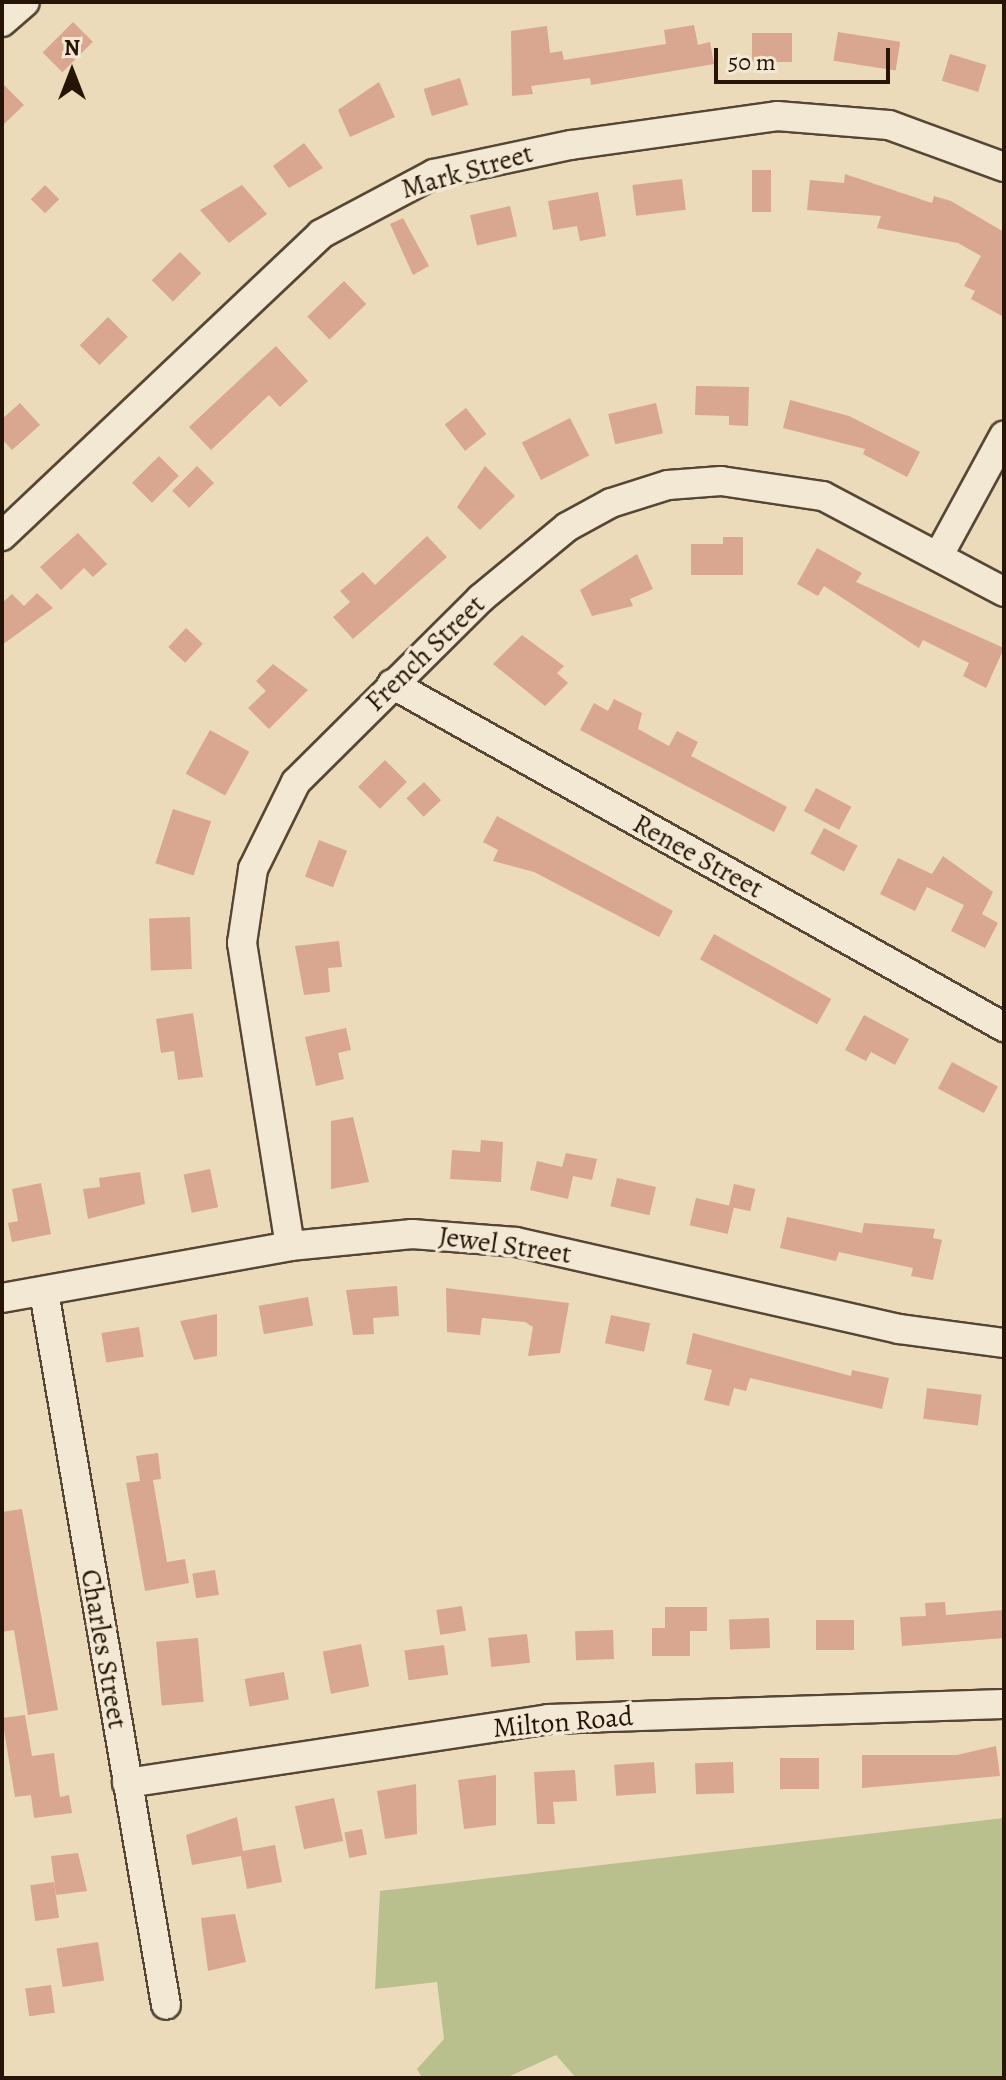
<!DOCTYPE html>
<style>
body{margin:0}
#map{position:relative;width:1006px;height:2080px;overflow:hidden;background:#ebdbbb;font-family:Alegreya,serif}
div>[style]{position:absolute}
.green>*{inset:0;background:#b9c08e}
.building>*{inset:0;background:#d9a690;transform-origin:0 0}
.roads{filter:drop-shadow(2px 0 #574633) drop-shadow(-2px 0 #574633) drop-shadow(0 2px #574633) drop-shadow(0 -2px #574633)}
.minor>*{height:28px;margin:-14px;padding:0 14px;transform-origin:14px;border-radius:14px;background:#f2e8d3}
span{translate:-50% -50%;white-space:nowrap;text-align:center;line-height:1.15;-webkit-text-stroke:7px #f2e8d3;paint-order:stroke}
.street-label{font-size:28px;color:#261406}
.frame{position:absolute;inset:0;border:4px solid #261406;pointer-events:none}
.north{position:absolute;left:32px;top:32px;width:80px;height:80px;-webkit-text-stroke:6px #f2e8d3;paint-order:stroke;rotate:0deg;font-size:22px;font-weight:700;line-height:32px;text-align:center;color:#261406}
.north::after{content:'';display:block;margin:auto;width:28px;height:36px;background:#261406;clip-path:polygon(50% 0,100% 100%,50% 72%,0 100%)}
.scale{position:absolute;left:714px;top:48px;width:176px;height:36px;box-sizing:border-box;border:4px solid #261406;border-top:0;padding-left:10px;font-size:24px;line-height:28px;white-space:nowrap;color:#261406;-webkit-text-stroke:6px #f2e8d3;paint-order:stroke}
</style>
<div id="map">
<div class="green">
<i style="clip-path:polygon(1004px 1818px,1004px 2078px,576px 2078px,556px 2055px,506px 2078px,422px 2078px,417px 2069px,444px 2039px,437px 1982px,375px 1989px,380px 1891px)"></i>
</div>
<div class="building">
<i style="left:73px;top:22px;width:28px;height:43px;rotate:45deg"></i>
<i style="clip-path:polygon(694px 25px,698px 45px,710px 42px,714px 64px,591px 85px,590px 78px,531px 86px,533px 94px,512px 96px,511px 31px,547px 26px,550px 53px,562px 51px,564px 60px,666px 44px,664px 30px)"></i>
<i style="left:838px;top:32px;width:63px;height:29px;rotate:9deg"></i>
<i style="left:752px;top:33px;width:40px;height:29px"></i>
<i style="left:950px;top:54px;width:38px;height:28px;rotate:17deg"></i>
<i style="left:460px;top:78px;width:28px;height:38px;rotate:73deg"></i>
<i style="clip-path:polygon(379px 82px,395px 117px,350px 137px,338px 110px)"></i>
<i style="clip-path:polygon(2px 83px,24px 105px,2px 126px)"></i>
<i style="clip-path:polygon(304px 143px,323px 168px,289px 188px,273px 166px)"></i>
<i style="left:752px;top:170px;width:19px;height:42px"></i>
<i style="clip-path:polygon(845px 174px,932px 203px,934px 196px,951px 201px,1004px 232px,1004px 317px,971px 299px,975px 291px,964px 286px,981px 256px,958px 243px,877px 228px,881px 216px,807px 210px,810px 180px,844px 183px)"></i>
<i style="left:682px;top:179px;width:31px;height:50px;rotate:83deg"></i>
<i style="left:45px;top:185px;width:20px;height:20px;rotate:45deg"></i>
<i style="clip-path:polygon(242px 185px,267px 214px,229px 243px,200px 210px)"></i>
<i style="clip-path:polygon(598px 192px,606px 236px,580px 241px,577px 226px,553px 230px,548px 201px)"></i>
<i style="left:510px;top:206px;width:31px;height:41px;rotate:77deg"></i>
<i style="clip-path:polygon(403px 218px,429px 266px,413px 275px,390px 224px)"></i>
<i style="left:180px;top:252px;width:30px;height:40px;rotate:45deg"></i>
<i style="left:344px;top:281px;width:32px;height:51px;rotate:46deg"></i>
<i style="left:108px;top:317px;width:28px;height:40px;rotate:45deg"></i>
<i style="clip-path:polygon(276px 346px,308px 381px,280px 407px,269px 395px,211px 450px,189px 427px)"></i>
<i style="clip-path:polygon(696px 386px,749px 387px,748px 426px,729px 425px,729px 416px,695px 415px)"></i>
<i style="clip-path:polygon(790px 400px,849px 416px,920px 452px,907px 477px,863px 454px,865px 449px,783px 428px)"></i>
<i style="clip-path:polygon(20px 403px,40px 425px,12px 450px,2px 439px,2px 419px)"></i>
<i style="left:656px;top:403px;width:31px;height:49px;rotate:77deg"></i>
<i style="left:466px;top:408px;width:33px;height:27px;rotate:52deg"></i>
<i style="left:570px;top:418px;width:42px;height:54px;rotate:63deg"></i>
<i style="left:159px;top:456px;width:28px;height:38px;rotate:45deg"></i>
<i style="left:197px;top:466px;width:24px;height:35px;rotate:45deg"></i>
<i style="clip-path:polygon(485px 466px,515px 496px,480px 530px,457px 507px)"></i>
<i style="clip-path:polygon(78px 533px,107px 564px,93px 577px,84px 568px,61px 590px,40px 567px)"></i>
<i style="clip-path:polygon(427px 536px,447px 557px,353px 639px,333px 617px,350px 602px,340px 591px,363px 572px,375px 585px)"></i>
<i style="clip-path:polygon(723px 537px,743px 537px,743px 575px,691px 575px,691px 544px,723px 544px)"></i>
<i style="clip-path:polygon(817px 548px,862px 573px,856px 582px,1004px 648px,986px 688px,963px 676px,969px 663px,923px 640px,919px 648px,824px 586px,818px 596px,797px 584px)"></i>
<i style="clip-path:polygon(637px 554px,653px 589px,630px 599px,633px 606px,592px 616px,580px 590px)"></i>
<i style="clip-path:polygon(37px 593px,53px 608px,2px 645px,2px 603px,12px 594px,24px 606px)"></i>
<i style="left:186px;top:628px;width:23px;height:26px;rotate:43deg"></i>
<i style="clip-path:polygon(522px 635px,564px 666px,557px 673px,568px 683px,545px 706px,493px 664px)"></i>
<i style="clip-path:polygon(273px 664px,308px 690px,269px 729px,248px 708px,266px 691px,256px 681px)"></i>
<i style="clip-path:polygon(614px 699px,642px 713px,638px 729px,669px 746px,677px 731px,698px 742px,691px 756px,787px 807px,774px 832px,580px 730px,594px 703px,608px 711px)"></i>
<i style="left:210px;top:730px;width:45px;height:50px;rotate:29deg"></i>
<i style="left:385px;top:760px;width:31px;height:38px;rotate:45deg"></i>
<i style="left:424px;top:782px;width:25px;height:24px;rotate:47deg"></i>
<i style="left:816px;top:788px;width:40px;height:26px;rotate:28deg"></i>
<i style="left:173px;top:809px;width:40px;height:57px;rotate:18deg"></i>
<i style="clip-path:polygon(497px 816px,673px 911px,659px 937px,534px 872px,493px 861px,498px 850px,483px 842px)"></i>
<i style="left:824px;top:828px;width:38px;height:29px;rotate:28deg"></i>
<i style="left:319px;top:840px;width:30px;height:39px;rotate:21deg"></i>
<i style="clip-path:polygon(943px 856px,993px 892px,982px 914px,998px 923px,985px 948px,951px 931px,964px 905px,927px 887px,915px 911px,880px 894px,898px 858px,932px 874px)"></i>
<i style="left:190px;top:917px;width:52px;height:41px;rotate:88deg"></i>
<i style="left:714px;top:934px;width:134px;height:29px;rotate:29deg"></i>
<i style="clip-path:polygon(339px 941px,342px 967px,328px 968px,330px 992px,304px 995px,295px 946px)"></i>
<i style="clip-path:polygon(193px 1013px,203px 1077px,178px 1080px,174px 1051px,161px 1053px,156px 1019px)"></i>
<i style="clip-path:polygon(864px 1015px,909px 1039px,895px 1065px,871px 1052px,866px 1061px,845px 1050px)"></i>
<i style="clip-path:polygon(346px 1028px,351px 1050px,338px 1053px,344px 1079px,316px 1086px,305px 1037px)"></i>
<i style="left:952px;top:1062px;width:52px;height:30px;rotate:28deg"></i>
<i style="clip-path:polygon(353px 1117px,369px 1182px,331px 1189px,331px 1121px)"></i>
<i style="clip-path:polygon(481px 1140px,503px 1142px,501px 1182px,450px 1179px,452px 1150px,480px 1152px)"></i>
<i style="clip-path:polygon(566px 1153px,597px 1159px,592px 1180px,573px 1176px,568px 1199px,530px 1190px,537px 1161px,562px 1167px)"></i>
<i style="left:210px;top:1169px;width:39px;height:27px;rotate:78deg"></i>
<i style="clip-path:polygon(140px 1172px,145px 1204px,88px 1219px,83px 1189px,100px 1187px,99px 1178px)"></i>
<i style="left:617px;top:1178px;width:40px;height:29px;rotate:13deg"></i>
<i style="clip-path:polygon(41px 1183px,51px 1234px,12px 1242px,8px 1223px,18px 1221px,12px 1189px)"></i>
<i style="left:734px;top:1184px;width:22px;height:23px;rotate:13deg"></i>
<i style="left:696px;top:1198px;width:39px;height:28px;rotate:13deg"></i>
<i style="clip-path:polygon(787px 1217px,862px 1233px,864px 1223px,935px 1229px,933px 1238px,942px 1240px,933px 1280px,911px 1276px,913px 1268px,839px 1252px,836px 1261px,780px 1248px)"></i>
<i style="clip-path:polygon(397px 1286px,399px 1316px,373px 1318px,374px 1334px,353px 1335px,346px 1290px)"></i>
<i style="clip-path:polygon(446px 1288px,569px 1303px,560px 1353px,528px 1356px,533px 1327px,525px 1322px,482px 1318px,480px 1335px,447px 1332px)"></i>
<i style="left:308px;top:1297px;width:29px;height:50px;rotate:80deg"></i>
<i style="clip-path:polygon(217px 1314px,217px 1356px,194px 1360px,180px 1321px)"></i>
<i style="left:611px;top:1315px;width:40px;height:29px;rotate:12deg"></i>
<i style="left:139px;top:1327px;width:30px;height:38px;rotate:81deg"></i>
<i style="clip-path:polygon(693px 1333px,851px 1376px,852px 1370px,889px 1378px,882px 1409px,750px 1378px,746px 1391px,734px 1388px,729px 1406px,704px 1400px,712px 1370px,686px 1364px)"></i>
<i style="left:927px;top:1388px;width:55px;height:31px;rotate:7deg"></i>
<i style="clip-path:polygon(158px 1453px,161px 1479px,153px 1480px,167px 1562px,185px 1559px,189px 1583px,145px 1591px,126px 1483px,140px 1481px,136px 1456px)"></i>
<i style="clip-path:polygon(22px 1509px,58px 1710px,28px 1715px,14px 1630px,2px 1632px,2px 1512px)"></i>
<i style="left:215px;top:1570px;width:25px;height:23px;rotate:81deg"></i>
<i style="clip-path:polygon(945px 1602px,946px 1615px,1004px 1610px,1004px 1638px,902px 1646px,900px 1617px,926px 1616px,925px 1603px)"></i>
<i style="left:462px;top:1606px;width:25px;height:26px;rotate:81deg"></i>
<i style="clip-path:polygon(665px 1607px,707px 1607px,707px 1631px,690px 1631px,690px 1656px,652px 1656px,652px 1628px,665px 1628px)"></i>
<i style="left:769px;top:1618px;width:30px;height:40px;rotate:88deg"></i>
<i style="left:816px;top:1620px;width:38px;height:30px"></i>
<i style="left:613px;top:1630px;width:29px;height:38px;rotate:88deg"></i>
<i style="left:527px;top:1634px;width:29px;height:39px;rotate:84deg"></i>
<i style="left:198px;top:1638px;width:64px;height:42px;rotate:85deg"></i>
<i style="left:361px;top:1644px;width:43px;height:39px;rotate:79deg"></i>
<i style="left:444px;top:1645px;width:30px;height:40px;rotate:82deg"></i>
<i style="left:284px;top:1672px;width:28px;height:40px;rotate:80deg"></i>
<i style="clip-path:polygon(25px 1715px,32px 1756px,54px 1753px,60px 1797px,69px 1795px,72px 1813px,34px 1818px,31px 1795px,15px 1797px,2px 1718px)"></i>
<i style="clip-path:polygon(996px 1746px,1000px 1776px,862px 1788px,862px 1755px,957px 1755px)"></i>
<i style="left:819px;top:1758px;width:31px;height:39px;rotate:90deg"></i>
<i style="left:654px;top:1762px;width:31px;height:40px;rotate:86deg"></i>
<i style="left:733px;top:1762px;width:31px;height:38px;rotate:88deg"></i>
<i style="clip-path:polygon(575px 1770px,577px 1801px,553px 1802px,555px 1824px,537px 1824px,534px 1772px)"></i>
<i style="clip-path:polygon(496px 1775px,496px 1825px,464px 1829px,458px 1780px)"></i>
<i style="clip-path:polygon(416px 1784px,417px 1834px,385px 1839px,377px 1791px)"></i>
<i style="left:334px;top:1798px;width:44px;height:40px;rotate:78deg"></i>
<i style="clip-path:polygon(237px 1817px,243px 1851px,275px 1845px,282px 1882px,247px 1889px,241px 1856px,192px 1865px,186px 1835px)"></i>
<i style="left:362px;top:1829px;width:26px;height:18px;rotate:79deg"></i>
<i style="clip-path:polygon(78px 1853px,87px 1891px,56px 1895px,51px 1856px)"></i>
<i style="left:54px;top:1882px;width:36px;height:24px;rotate:82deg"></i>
<i style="clip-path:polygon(235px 1914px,246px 1962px,208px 1971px,201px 1918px)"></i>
<i style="left:98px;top:1942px;width:39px;height:42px;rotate:81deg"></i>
<i style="left:51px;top:1985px;width:28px;height:26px;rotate:82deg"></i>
</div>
<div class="roads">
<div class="minor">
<i style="left:2px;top:22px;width:30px;rotate:-41deg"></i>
<i style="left:2px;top:536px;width:439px;rotate:-43.4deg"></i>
<i style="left:321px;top:234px;width:128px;rotate:-28deg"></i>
<i style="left:434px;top:174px;width:140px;rotate:-12deg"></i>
<i style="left:571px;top:145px;width:208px;rotate:-8deg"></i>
<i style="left:777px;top:116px;width:112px;rotate:4.6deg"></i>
<i style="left:889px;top:125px;width:122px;rotate:20.1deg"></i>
<i style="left:939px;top:555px;width:136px;rotate:-61.4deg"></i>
<i style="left:392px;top:684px;width:702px;rotate:29.27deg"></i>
<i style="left:290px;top:1246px;width:307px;rotate:-99deg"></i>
<i style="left:242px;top:943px;width:75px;rotate:-81.5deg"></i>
<i style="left:253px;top:869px;width:97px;rotate:-63.7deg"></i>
<i style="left:296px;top:782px;width:260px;rotate:-44.8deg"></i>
<i style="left:480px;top:599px;width:113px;rotate:-39.6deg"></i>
<i style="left:567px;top:527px;width:50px;rotate:-28.6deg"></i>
<i style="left:611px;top:503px;width:60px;rotate:-17.5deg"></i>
<i style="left:668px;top:485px;width:53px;rotate:-4.3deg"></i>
<i style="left:721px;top:481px;width:103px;rotate:8.4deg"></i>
<i style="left:823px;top:496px;width:205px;rotate:27.9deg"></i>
<i style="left:44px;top:1292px;width:723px;rotate:80.29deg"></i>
<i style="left:2px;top:1298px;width:293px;rotate:-10.2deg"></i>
<i style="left:290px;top:1246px;width:123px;rotate:-5.6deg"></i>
<i style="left:412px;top:1234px;width:104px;rotate:4.4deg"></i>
<i style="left:516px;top:1242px;width:393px;rotate:12.8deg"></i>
<i style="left:899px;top:1329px;width:106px;rotate:7.6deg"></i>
<i style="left:127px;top:1783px;width:426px;rotate:-8.6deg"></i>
<i style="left:548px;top:1719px;width:456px;rotate:-1.9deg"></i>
</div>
</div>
<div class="street-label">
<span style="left:467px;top:171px;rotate:-16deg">Mark Street</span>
<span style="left:425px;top:653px;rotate:-44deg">French Street</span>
<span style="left:698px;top:856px;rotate:29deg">Renee Street</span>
<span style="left:505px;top:1245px;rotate:8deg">Jewel Street</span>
<span style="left:104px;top:1649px;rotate:80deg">Charles Street</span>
<span style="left:563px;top:1722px;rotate:-5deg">Milton Road</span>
</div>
<div class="frame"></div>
<div class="north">N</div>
<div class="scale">50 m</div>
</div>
